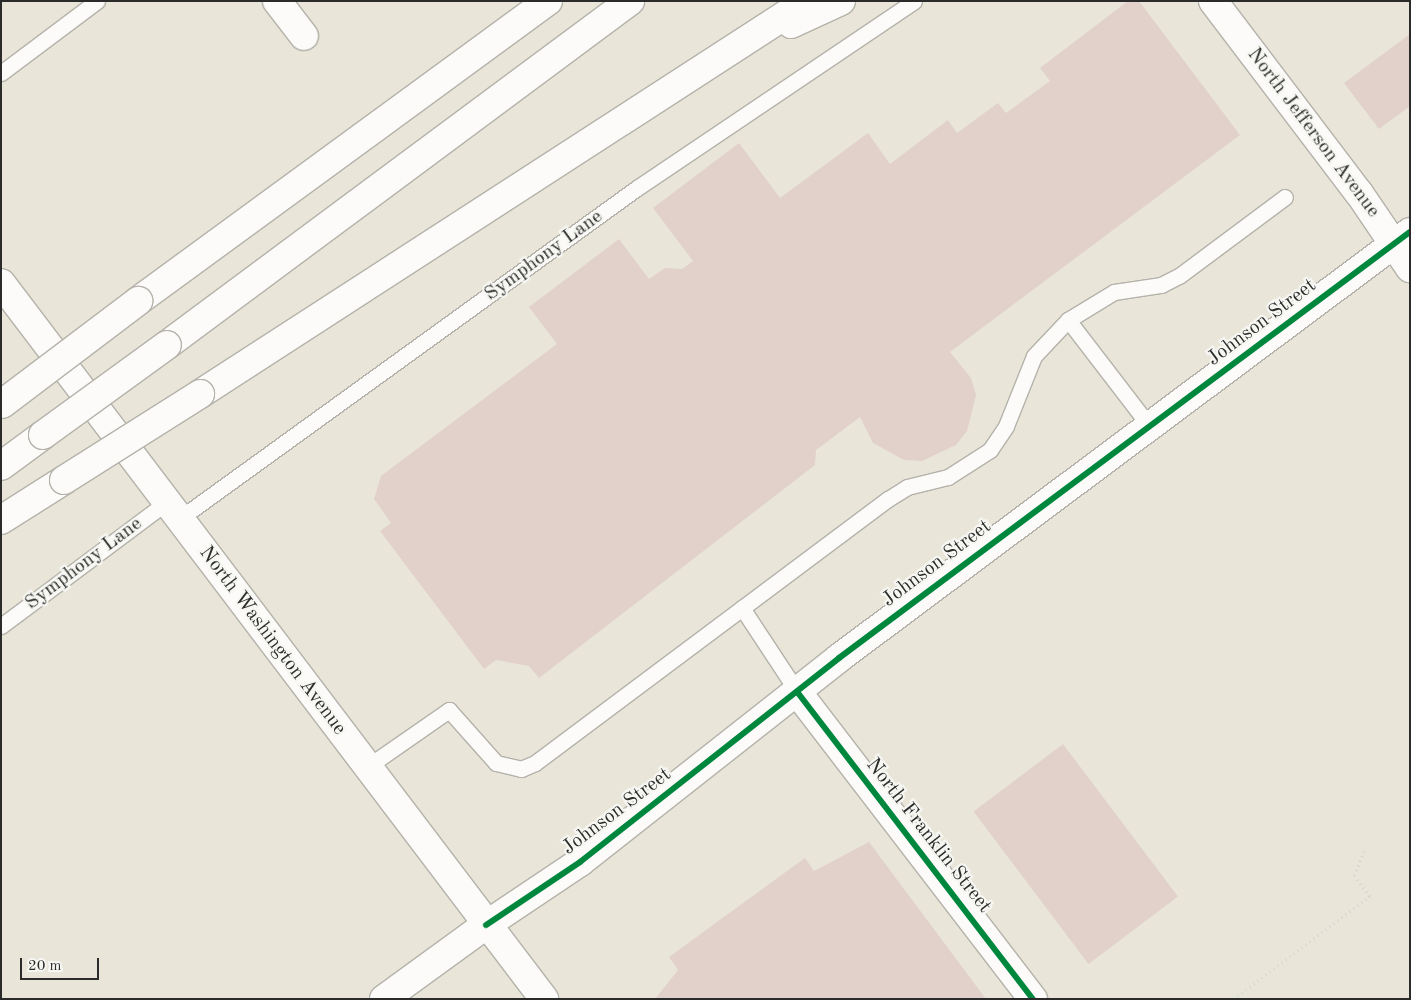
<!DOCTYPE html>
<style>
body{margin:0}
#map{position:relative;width:1411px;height:1000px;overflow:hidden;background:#e9e6d9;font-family:"Old Standard TT",serif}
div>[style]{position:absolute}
.building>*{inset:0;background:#e1d1ca;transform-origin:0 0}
.path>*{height:3px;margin-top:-1.5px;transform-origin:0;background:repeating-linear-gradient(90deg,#d3d2d0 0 1px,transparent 0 5px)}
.roads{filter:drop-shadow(1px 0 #b4b2aa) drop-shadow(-1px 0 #b4b2aa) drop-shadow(0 1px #b4b2aa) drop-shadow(0 -1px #b4b2aa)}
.service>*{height:15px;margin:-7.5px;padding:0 7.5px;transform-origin:7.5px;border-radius:7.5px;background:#fcfbf9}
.minor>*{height:28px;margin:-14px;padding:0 14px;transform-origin:14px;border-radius:14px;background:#fcfbf9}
.tertiary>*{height:28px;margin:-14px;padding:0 14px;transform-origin:14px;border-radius:14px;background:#fcfbf9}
.secondary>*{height:28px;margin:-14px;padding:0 14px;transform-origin:14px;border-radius:14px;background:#fcfbf9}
.primary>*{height:28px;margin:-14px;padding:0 14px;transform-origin:14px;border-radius:14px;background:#fcfbf9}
.motorway>*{height:28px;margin:-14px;padding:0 14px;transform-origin:14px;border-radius:14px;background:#fcfbf9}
.bridges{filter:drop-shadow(1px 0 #b4b2aa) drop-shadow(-1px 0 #b4b2aa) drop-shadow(0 1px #b4b2aa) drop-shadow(0 -1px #b4b2aa)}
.motorway-bridge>*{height:28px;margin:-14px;padding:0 14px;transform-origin:14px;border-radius:14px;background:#fcfbf9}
.cycleway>*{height:6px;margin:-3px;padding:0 3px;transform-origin:3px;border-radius:3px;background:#00873e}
span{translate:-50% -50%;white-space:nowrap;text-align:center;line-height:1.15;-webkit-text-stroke:4.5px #f6f6f2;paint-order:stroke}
.street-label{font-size:20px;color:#2b2b2b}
.frame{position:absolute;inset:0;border:2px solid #2b2b2b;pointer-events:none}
.scale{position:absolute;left:20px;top:958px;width:79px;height:22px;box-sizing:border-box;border:2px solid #2b2b2b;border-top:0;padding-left:6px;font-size:15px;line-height:18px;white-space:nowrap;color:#2b2b2b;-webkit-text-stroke:4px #f6f6f2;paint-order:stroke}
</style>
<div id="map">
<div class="building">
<i style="clip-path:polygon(1128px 1px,1139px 1px,1240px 135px,950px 352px,971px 378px,976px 395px,967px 431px,956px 445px,922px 461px,904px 460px,873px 443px,860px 417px,816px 450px,815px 465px,539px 678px,529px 666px,496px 660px,484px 669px,380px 531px,391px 523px,374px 499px,381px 476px,557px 344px,529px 307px,619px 239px,649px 279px,665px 268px,682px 269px,693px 261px,653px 208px,739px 143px,780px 198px,868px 133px,890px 164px,948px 120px,957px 133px,998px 103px,1006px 113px,1050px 81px,1040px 68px)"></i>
<i style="clip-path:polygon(1410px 34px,1410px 106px,1379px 129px,1344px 83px)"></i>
<i style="left:1063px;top:744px;width:191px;height:112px;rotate:53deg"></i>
<i style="clip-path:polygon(869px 842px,986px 999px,655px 999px,678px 970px,669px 957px,805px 858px,814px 871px)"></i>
</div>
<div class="path">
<i style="left:1234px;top:999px;width:171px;rotate:-37.1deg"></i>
<i style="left:1370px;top:896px;width:26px;rotate:-127deg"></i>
<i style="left:1354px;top:875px;width:30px;rotate:-66deg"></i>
</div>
<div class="roads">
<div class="service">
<i style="left:1px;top:73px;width:120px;rotate:-36.9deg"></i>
<i style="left:1068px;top:320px;width:135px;rotate:52.5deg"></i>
<i style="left:179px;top:519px;width:565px;rotate:-35.86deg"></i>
<i style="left:637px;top:188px;width:334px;rotate:-34deg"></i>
<i style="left:742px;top:608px;width:102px;rotate:56.6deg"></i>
<i style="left:1px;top:626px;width:207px;rotate:-36.8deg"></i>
<i style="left:367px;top:767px;width:100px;rotate:-34.8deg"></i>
<i style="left:449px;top:710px;width:71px;rotate:48.4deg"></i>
<i style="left:496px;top:763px;width:26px;rotate:13deg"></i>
<i style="left:521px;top:769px;width:15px;rotate:-23deg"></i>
<i style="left:535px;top:763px;width:441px;rotate:-36.8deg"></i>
<i style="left:888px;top:499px;width:22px;rotate:-32deg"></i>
<i style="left:907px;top:487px;width:42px;rotate:-13.7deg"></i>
<i style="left:948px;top:477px;width:50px;rotate:-32.7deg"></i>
<i style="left:990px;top:450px;width:29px;rotate:-56deg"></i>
<i style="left:1006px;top:426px;width:75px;rotate:-68.2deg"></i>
<i style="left:1034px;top:356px;width:50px;rotate:-46.6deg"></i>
<i style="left:1068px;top:320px;width:54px;rotate:-31.3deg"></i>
<i style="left:1114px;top:292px;width:48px;rotate:-8.5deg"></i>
<i style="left:1161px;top:285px;width:20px;rotate:-27deg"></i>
<i style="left:1179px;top:276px;width:132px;rotate:-36.7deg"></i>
</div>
<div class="minor">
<i style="left:277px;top:1px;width:44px;rotate:52.4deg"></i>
<i style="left:798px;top:693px;width:386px;rotate:52.5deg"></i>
</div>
<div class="tertiary">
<i style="left:1213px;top:1px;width:241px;rotate:52.8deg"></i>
<i style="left:1359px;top:193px;width:91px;rotate:55.8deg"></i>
<i style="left:486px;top:925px;width:113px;rotate:-33.8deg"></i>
<i style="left:580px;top:862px;width:330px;rotate:-38.2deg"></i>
<i style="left:839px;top:658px;width:712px;rotate:-36.73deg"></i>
</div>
<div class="secondary">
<i style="left:384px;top:999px;width:126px;rotate:-36deg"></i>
</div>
<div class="primary">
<i style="left:1px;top:283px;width:899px;rotate:52.82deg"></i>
</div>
<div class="motorway">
<i style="left:791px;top:24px;width:55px;rotate:-24.7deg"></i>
<i style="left:138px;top:301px;width:508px;rotate:-36.19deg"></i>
<i style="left:167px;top:345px;width:577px;rotate:-36.61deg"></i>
<i style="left:200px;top:394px;width:723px;rotate:-32.92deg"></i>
<i style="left:1px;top:466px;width:52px;rotate:-36.4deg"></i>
<i style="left:1px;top:520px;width:75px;rotate:-32.4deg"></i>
</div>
</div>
<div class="bridges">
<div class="motorway-bridge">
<i style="left:2px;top:404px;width:171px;rotate:-37.1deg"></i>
<i style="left:43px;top:435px;width:153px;rotate:-36deg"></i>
<i style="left:64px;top:480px;width:161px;rotate:-32.3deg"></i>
</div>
</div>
<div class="cycleway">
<i style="left:798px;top:693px;width:386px;rotate:52.5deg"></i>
<i style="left:486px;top:925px;width:113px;rotate:-33.8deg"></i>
<i style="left:580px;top:862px;width:330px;rotate:-38.2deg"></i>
<i style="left:839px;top:658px;width:712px;rotate:-36.73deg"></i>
</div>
<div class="street-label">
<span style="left:1313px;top:133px;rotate:53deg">North Jefferson Avenue</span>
<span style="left:544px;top:256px;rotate:-36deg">Symphony Lane</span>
<span style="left:1262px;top:323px;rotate:-37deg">Johnson Street</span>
<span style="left:84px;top:564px;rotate:-37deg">Symphony Lane</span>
<span style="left:937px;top:564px;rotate:-37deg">Johnson Street</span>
<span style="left:272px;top:641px;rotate:53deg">North Washington Avenue</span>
<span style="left:617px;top:812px;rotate:-37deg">Johnson Street</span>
<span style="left:928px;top:836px;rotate:52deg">North Franklin Street</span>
</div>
<div class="frame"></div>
<div class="scale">20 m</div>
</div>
